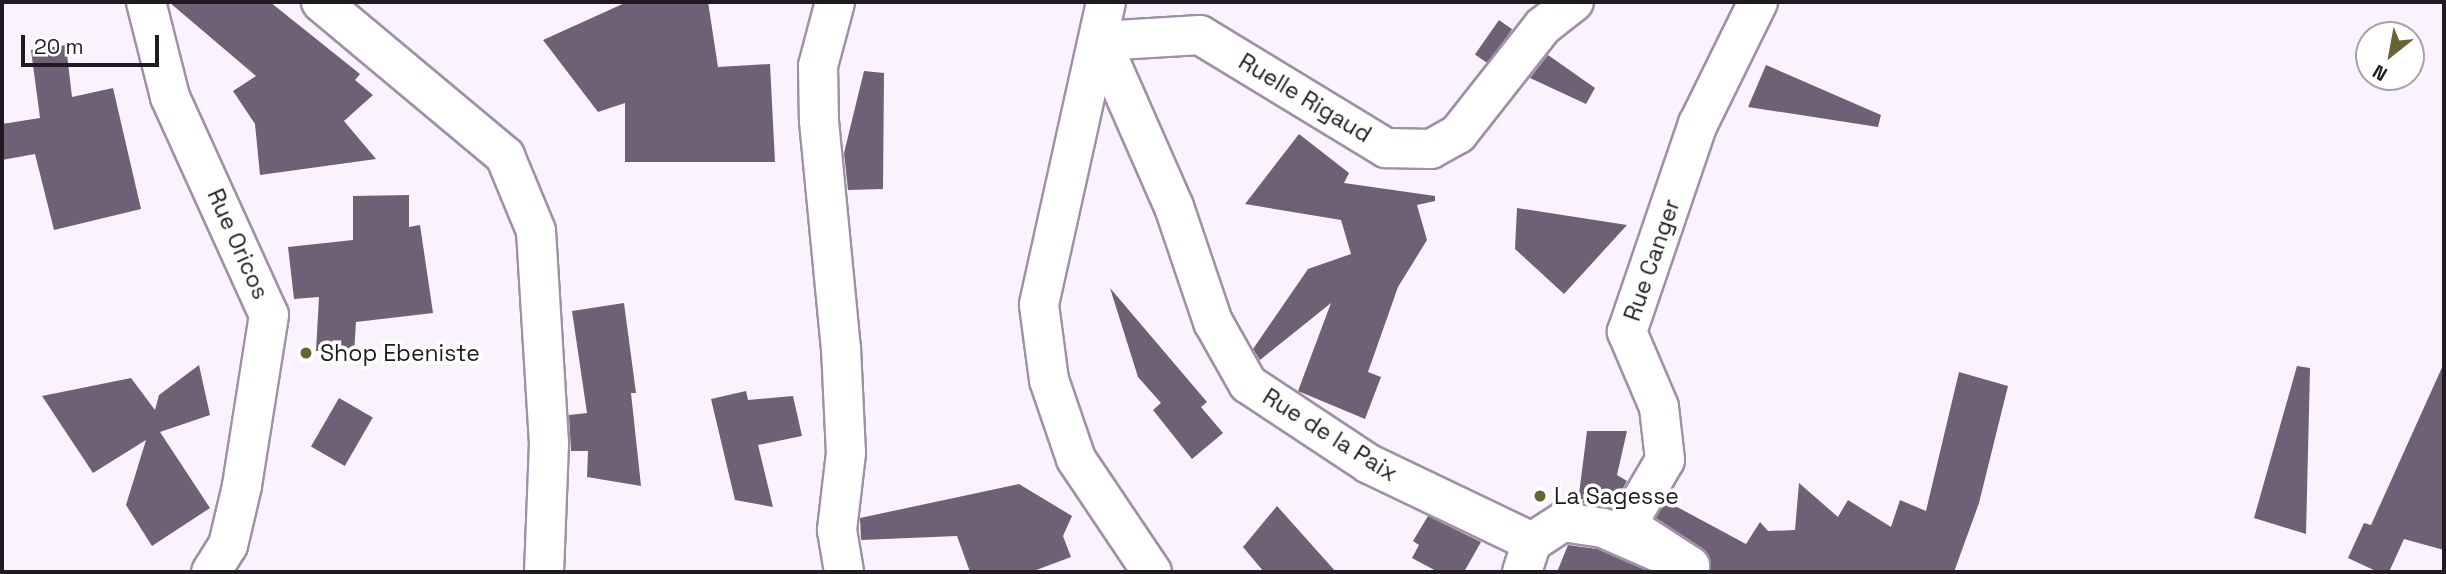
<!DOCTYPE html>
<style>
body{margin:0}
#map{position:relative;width:2446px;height:574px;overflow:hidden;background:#faf3fd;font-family:"Space Grotesk",sans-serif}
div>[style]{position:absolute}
.building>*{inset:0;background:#6e6075;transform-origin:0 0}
.roads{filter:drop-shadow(2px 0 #9f90a7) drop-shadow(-2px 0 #9f90a7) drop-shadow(0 2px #9f90a7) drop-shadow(0 -2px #9f90a7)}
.minor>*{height:38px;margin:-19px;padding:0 19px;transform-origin:19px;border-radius:19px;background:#fff}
.dots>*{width:19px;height:19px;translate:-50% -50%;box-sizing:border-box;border:4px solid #fff;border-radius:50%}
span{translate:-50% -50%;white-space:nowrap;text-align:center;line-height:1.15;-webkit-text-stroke:7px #fff;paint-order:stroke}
.street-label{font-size:23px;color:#201a22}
.poi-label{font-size:23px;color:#201a22}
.left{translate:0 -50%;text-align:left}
.frame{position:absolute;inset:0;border:4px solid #201a22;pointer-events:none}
.north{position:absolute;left:2355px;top:21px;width:70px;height:70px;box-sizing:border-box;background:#fff;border:2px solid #a6a3a7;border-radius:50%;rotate:211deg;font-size:19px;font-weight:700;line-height:28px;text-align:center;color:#201a22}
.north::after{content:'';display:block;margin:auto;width:24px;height:32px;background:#686431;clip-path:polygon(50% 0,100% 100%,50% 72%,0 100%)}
.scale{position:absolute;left:21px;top:35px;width:138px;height:32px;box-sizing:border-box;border:4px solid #201a22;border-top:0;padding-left:9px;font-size:21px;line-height:24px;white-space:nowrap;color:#201a22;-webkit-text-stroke:5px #fff;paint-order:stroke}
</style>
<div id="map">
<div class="building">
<i style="clip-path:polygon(169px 2px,270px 2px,360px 74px,355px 80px,373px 95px,344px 121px,376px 159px,260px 175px,255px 124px,233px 91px,256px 76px)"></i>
<i style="clip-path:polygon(627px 2px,708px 2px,718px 67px,770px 64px,775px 162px,625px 162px,625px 103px,598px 112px,543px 40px)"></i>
<i style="left:1499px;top:20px;width:16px;height:42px;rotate:35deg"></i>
<i style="clip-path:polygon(66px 45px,72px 97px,113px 88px,141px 209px,54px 230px,35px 154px,2px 160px,2px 124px,40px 118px,31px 50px)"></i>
<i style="clip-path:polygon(1548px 55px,1595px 88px,1586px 104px,1530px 78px)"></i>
<i style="clip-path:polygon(1766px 65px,1881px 115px,1878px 127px,1748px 107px)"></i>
<i style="clip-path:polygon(864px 71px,884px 73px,883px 189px,848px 190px,844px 153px)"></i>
<i style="clip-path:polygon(1299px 134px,1349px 173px,1344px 183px,1435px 196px,1435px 201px,1417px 205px,1427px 240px,1398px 287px,1368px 372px,1381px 377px,1365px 419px,1298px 391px,1331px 303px,1260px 360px,1253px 349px,1308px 269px,1351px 254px,1341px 220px,1245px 204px)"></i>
<i style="clip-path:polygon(409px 195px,409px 227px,420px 225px,433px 313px,356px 322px,354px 353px,316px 351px,319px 297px,294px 299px,288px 247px,353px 240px,353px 196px)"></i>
<i style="clip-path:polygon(1517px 208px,1627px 225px,1564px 294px,1515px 249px)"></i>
<i style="clip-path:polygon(1110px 288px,1207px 402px,1201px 407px,1223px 433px,1192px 459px,1153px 410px,1161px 403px,1138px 377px)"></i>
<i style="clip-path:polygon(624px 303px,636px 393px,631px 393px,641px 486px,587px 477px,588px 451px,571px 451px,569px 415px,587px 413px,572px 311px)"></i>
<i style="clip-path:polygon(2444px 363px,2444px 550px,2404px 539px,2389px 572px,2378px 572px,2348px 558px,2364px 523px,2371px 525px)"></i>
<i style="clip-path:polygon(199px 365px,210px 415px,160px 432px,210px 508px,152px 546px,126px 505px,146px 440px,93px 473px,42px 396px,131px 378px,155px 410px,159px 395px)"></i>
<i style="clip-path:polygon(2297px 366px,2310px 368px,2306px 534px,2254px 518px)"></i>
<i style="clip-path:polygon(1959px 372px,2008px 386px,1979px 503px,1954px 572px,1710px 572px,1702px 548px,1656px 518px,1666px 501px,1746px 544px,1760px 522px,1768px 531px,1795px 530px,1799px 483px,1838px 517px,1848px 500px,1891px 527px,1900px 500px,1926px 511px)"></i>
<i style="clip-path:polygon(746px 391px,748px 400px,793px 396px,802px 436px,758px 445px,773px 507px,735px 500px,711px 399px)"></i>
<i style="left:339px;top:398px;width:39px;height:56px;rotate:30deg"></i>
<i style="clip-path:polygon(1587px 431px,1627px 431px,1617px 475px,1627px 481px,1612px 508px,1578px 502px)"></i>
<i style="clip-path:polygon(1019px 484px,1072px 516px,1063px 536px,1071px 557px,1031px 572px,970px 572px,957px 536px,861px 540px,860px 518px)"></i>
<i style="clip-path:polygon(1277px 506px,1336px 572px,1264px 572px,1243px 547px)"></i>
<i style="clip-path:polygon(1428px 516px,1481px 542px,1464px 572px,1438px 572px,1412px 558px,1419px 545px,1413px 541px)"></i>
<i style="clip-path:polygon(1568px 545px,1597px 549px,1650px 572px,1557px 572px)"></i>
</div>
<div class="roads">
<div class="minor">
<i style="left:146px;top:2px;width:98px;rotate:75.8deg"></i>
<i style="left:170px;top:97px;width:239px;rotate:65.6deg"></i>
<i style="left:269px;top:315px;width:173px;rotate:99deg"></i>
<i style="left:242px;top:486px;width:61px;rotate:103.3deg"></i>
<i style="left:228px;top:545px;width:32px;rotate:122deg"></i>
<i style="left:321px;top:2px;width:240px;rotate:39.9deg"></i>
<i style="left:505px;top:156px;width:81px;rotate:67.5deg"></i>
<i style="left:536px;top:231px;width:212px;rotate:86.5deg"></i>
<i style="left:549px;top:443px;width:129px;rotate:92.2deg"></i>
<i style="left:835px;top:2px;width:66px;rotate:104.9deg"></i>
<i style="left:818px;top:66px;width:55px;rotate:89deg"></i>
<i style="left:819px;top:121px;width:228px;rotate:84.5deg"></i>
<i style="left:841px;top:348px;width:105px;rotate:87.3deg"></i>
<i style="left:846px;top:453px;width:78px;rotate:96.7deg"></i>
<i style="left:837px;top:530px;width:43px;rotate:80.5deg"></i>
<i style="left:1106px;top:2px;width:310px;rotate:102.5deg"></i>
<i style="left:1039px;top:305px;width:76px;rotate:82.4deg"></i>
<i style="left:1049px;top:380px;width:83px;rotate:71.1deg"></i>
<i style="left:1076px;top:459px;width:136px;rotate:56.1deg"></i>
<i style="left:1532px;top:542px;width:37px;rotate:-33deg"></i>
<i style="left:1563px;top:522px;width:40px;rotate:8.5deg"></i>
<i style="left:1603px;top:528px;width:95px;rotate:23.6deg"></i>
<i style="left:1690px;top:566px;width:75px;rotate:-146.9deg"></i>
<i style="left:1627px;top:525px;width:75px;rotate:-59.7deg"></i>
<i style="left:1665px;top:460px;width:53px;rotate:-96.5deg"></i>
<i style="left:1659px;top:407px;width:82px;rotate:-113.1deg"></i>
<i style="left:1627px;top:332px;width:220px;rotate:-71.2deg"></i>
<i style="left:1698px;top:124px;width:136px;rotate:-63.8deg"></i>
<i style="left:1522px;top:572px;width:32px;rotate:-72deg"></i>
<i style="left:1532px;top:542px;width:181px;rotate:-154.4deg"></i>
<i style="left:1369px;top:464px;width:145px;rotate:-146.5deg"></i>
<i style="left:1248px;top:384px;width:71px;rotate:-119.4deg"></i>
<i style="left:1213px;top:322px;width:121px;rotate:-108.7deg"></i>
<i style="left:1174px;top:207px;width:181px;rotate:-113.7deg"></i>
<i style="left:1101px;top:41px;width:99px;rotate:-3.5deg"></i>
<i style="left:1200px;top:35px;width:218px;rotate:31.3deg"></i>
<i style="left:1386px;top:148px;width:45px;rotate:1.3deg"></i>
<i style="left:1431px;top:149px;width:31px;rotate:-29deg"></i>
<i style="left:1458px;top:134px;width:137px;rotate:-51.8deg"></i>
<i style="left:1543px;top:26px;width:39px;rotate:-38deg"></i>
</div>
</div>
<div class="dots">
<i style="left:306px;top:353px;background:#686431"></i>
<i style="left:1540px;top:496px;background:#686431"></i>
</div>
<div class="street-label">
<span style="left:1305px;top:98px;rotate:31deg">Ruelle Rigaud</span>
<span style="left:238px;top:244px;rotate:66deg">Rue Oricos</span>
<span style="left:1652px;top:260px;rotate:-71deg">Rue Canger</span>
<span style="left:1330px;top:435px;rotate:32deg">Rue de la Paix</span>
</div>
<div class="poi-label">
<span class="left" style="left:320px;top:353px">Shop Ebeniste</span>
<span class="left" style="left:1554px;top:496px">La Sagesse</span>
</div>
<div class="frame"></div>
<div class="north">N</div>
<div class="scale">20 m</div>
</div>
